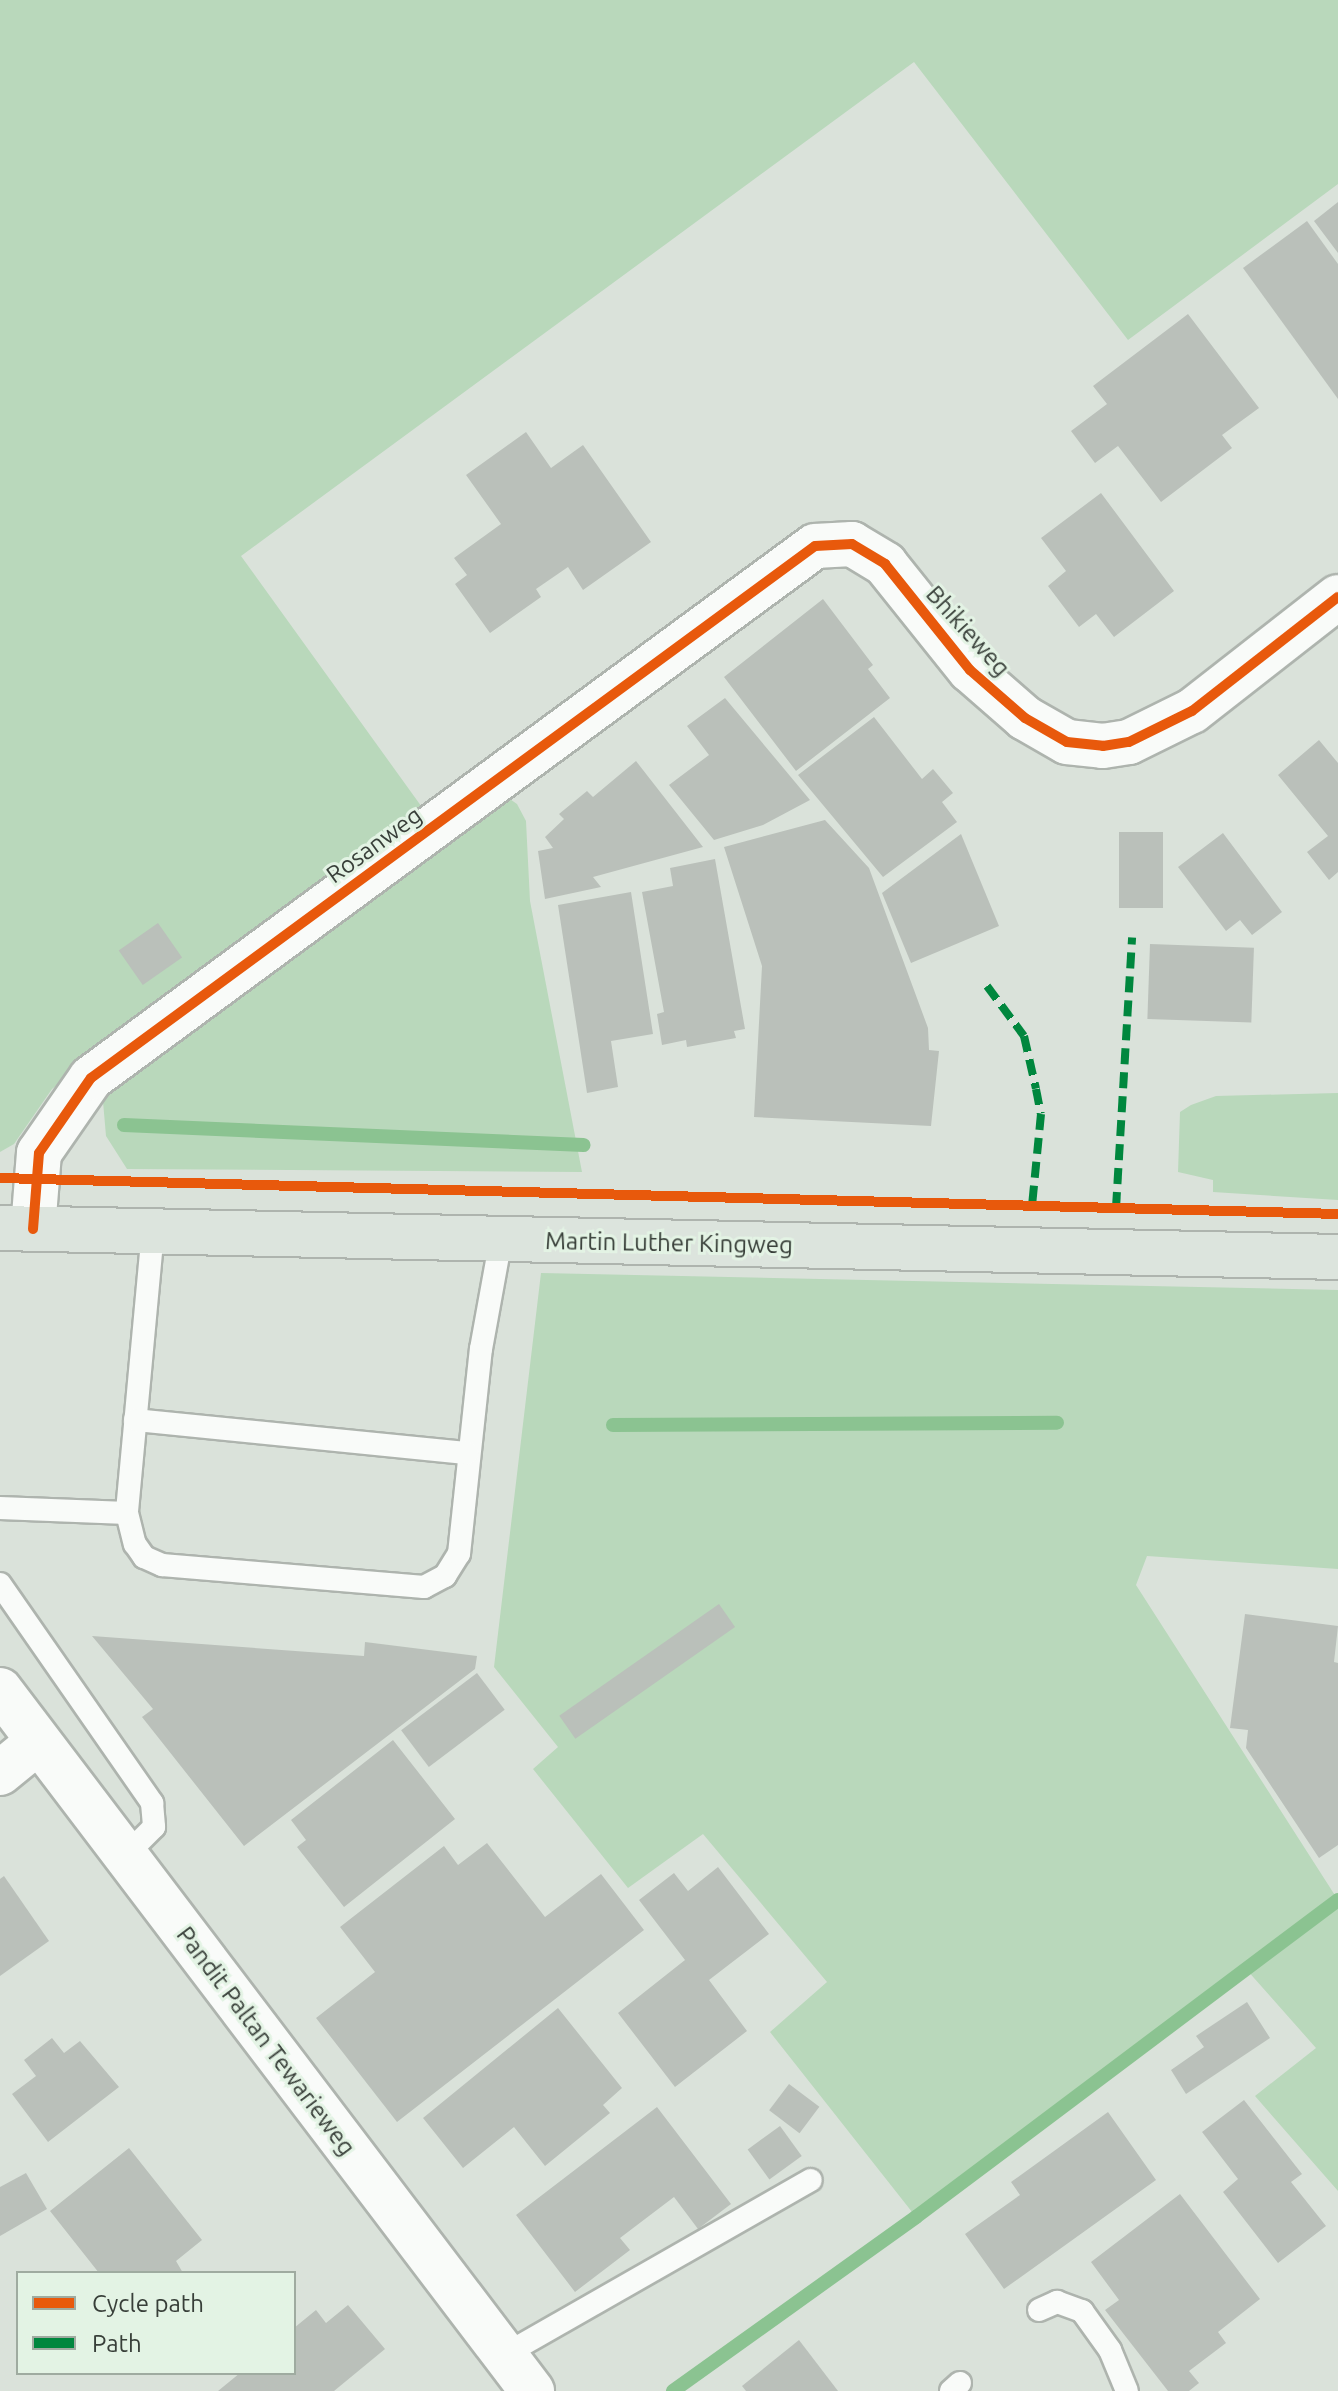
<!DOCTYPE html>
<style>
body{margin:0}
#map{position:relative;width:1338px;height:2391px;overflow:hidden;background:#dae2da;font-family:Ubuntu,sans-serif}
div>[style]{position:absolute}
.green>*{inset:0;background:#b9d8bb}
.stream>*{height:14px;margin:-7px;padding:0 7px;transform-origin:7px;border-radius:7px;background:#8bc391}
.building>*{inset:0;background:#bac0ba;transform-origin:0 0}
.roads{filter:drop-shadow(2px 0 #aeb4ae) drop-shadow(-2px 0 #aeb4ae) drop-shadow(0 2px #aeb4ae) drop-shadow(0 -2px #aeb4ae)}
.lane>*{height:22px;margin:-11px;padding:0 11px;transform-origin:11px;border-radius:11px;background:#f9fbf9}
.street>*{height:44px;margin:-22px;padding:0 22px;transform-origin:22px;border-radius:22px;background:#f9fbf9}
.primary>*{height:44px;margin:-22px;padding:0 22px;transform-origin:22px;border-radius:22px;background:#dce4dd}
.quiet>*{height:8px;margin-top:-4px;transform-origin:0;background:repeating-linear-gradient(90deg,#00873e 0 16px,transparent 0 24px)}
.cycleway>*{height:10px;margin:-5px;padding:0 5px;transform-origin:5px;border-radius:5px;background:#e8590c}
span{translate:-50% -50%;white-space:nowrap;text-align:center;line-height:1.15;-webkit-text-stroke:6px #e3f3e4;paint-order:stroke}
.street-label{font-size:24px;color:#383f39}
.legend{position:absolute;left:16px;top:2271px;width:280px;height:104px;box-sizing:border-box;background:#e3f3e4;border:2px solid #9faba0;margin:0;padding:10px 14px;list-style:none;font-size:24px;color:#383f39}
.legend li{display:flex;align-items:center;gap:16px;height:40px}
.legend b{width:40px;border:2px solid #9faba0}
</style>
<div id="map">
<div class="green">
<i style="clip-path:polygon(0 0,1338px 0,1338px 184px,1128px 340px,914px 62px,241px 556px,424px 810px,52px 1089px,14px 1144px,0 1152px)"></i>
<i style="clip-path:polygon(504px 795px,517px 804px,526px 821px,530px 901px,582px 1172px,127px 1169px,106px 1136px,102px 1090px)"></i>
<i style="clip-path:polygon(1338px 1093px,1338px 1200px,1213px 1192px,1213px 1180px,1178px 1172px,1180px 1112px,1191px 1105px,1216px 1096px)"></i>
<i style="clip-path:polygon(541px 1273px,1338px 1290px,1338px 1569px,1147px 1556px,1136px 1585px,1338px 1900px,1338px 2191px,1255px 2096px,1316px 2048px,1246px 1969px,916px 2217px,770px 2032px,827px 1982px,703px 1834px,628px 1888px,533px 1769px,558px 1747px,494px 1667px)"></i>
</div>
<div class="stream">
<i style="left:124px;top:1125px;width:460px;rotate:2.5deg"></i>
<i style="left:613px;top:1425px;width:444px;rotate:-0.3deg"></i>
<i style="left:673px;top:2391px;width:299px;rotate:-35.6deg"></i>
<i style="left:916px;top:2217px;width:528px;rotate:-36.91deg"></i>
</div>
<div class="building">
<i style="clip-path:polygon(1338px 202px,1338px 253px,1314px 221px)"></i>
<i style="clip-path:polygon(1307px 221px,1338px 264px,1338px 399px,1243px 268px)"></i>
<i style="clip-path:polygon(1188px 314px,1259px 408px,1222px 435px,1232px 448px,1161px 502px,1118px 446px,1095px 463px,1071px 431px,1107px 404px,1093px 386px)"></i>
<i style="clip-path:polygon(526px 432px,551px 468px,583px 445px,651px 542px,583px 590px,568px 567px,536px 589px,541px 597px,490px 633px,455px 584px,467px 575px,454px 558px,501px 524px,466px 475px)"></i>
<i style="clip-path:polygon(1101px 493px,1174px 591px,1114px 637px,1096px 614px,1079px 627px,1048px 586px,1066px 571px,1041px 538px)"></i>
<i style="clip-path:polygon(823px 599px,873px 665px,868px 669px,890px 698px,796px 771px,724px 677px)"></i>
<i style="clip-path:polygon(725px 698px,810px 800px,763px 825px,714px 840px,669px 785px,709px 755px,687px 726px)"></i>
<i style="clip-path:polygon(874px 717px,922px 779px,933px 769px,953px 793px,942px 802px,957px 822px,883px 877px,798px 775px)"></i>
<i style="clip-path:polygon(1319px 740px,1338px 763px,1338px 872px,1329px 880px,1307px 852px,1328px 836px,1278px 775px)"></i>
<i style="clip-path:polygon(636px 761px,703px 847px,593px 877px,601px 887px,545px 899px,538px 851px,553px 848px,545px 837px,564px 819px,559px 814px,587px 791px,593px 797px)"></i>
<i style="clip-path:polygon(825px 820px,869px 868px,928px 1028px,929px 1050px,939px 1051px,931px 1126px,754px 1117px,762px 966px,724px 847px)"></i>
<i style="left:1119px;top:832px;width:44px;height:76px"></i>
<i style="clip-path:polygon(1223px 833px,1282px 912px,1252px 935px,1240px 920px,1226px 931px,1178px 867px)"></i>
<i style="clip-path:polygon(961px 834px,999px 926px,911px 963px,882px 893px)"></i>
<i style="clip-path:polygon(715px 859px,745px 1029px,734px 1031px,736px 1038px,687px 1047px,686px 1040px,662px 1045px,657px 1014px,664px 1012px,642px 892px,673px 886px,670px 868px)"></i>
<i style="clip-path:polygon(631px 892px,653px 1034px,611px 1041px,618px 1087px,587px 1093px,558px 905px)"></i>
<i style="left:158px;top:923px;width:42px;height:48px;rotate:55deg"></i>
<i style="left:1150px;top:944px;width:104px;height:75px;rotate:2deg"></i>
<i style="left:719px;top:1604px;width:28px;height:195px;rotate:55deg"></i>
<i style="clip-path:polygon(1245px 1614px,1338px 1626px,1334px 1662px,1338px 1663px,1338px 1845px,1319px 1858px,1246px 1748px,1248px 1730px,1230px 1728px)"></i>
<i style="clip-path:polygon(92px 1636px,364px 1656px,365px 1642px,477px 1656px,475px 1669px,244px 1846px,142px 1717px,153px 1709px)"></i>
<i style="left:477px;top:1673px;width:46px;height:95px;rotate:53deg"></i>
<i style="clip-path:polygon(393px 1740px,455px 1819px,344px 1907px,297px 1847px,306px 1840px,291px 1820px)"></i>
<i style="clip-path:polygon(487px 1843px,545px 1917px,601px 1874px,644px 1930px,397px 2122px,316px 2018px,375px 1972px,340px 1927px,444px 1846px,458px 1865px)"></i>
<i style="clip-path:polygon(718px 1867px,769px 1934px,709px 1980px,747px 2031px,675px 2087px,618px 2013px,685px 1960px,639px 1900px,674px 1873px,688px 1891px)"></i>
<i style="clip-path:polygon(4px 1876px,49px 1941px,0 1976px,0 1879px)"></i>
<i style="clip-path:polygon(1247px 2002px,1270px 2038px,1186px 2094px,1171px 2070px,1204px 2047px,1196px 2036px)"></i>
<i style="clip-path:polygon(558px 2008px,622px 2088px,603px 2105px,610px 2113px,545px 2166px,514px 2127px,463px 2168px,423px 2118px)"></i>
<i style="clip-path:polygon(52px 2038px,64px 2053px,80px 2041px,119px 2087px,48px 2142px,12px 2094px,36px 2076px,24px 2060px)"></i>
<i style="left:789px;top:2084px;width:38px;height:33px;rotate:37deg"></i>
<i style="clip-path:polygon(1244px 2100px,1302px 2174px,1291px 2182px,1326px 2226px,1278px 2263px,1223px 2192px,1238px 2179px,1202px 2132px)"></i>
<i style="clip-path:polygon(657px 2107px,731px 2204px,698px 2229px,674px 2197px,620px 2238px,630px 2250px,575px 2292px,516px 2215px)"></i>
<i style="clip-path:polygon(1108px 2112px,1156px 2180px,1004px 2289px,965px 2234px,1020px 2195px,1011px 2182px)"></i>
<i style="left:780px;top:2126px;width:37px;height:40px;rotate:54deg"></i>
<i style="clip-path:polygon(129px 2148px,202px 2240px,176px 2261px,183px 2273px,99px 2273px,50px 2211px)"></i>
<i style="clip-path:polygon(26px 2173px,47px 2209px,0 2236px,0 2187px)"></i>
<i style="clip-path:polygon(1180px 2194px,1260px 2299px,1218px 2332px,1226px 2343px,1189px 2371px,1199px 2383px,1189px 2391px,1168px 2391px,1105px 2310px,1119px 2300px,1091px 2262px)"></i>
<i style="clip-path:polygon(348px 2305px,385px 2349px,334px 2391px,218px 2391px,240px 2373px,294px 2373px,294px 2328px,316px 2310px,326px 2323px)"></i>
<i style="clip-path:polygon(799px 2340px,838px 2391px,746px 2391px,742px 2386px)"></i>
</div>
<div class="roads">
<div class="lane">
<i style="left:153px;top:1231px;width:283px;rotate:95.3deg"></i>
<i style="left:127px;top:1513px;width:32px;rotate:76deg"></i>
<i style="left:135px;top:1544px;width:16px;rotate:55deg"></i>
<i style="left:144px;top:1557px;width:20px;rotate:24deg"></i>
<i style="left:162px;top:1565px;width:263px;rotate:4.8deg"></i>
<i style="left:424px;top:1587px;width:24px;rotate:-28deg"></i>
<i style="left:445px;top:1576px;width:26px;rotate:-58deg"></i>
<i style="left:459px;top:1554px;width:206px;rotate:-83.9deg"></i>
<i style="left:481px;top:1349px;width:112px;rotate:-79.7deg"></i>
<i style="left:135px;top:1420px;width:334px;rotate:5.7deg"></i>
<i style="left:0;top:1508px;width:127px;rotate:2.3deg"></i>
<i style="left:0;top:1584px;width:267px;rotate:55.2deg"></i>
<i style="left:152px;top:1803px;width:24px;rotate:85deg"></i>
<i style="left:154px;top:1827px;width:41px;rotate:135deg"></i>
<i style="left:1039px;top:2310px;width:20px;rotate:-24deg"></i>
<i style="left:1057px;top:2302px;width:27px;rotate:20deg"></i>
<i style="left:1082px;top:2311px;width:48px;rotate:54.3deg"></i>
<i style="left:1110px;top:2350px;width:44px;rotate:67.5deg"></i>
<i style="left:504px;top:2355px;width:353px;rotate:-29.7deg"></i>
<i style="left:951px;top:2391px;width:12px;rotate:-42deg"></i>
</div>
<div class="street">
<i style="left:33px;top:1229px;width:76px;rotate:-85.5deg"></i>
<i style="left:39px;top:1153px;width:91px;rotate:-55.3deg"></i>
<i style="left:91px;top:1078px;width:898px;rotate:-36.31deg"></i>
<i style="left:815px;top:546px;width:37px;rotate:-3deg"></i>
<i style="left:852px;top:544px;width:39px;rotate:31deg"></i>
<i style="left:885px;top:564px;width:136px;rotate:51.3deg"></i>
<i style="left:970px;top:670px;width:73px;rotate:41.1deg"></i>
<i style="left:1025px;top:718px;width:48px;rotate:29.7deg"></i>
<i style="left:1067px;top:742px;width:36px;rotate:6deg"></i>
<i style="left:1103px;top:746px;width:26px;rotate:-9deg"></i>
<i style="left:1129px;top:742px;width:70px;rotate:-26.2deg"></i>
<i style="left:1192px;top:711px;width:185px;rotate:-38deg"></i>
<i style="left:0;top:1690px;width:880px;rotate:52.8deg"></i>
<i style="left:0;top:1773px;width:49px;rotate:-39.2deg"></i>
</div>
<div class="primary">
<i style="left:0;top:1228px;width:1338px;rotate:1.24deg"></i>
</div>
</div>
<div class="quiet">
<i style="left:987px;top:986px;width:62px;rotate:53.5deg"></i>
<i style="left:1024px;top:1036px;width:54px;rotate:77.2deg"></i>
<i style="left:1036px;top:1089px;width:25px;rotate:79deg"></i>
<i style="left:1041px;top:1114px;width:91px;rotate:95.6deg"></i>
<i style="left:1116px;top:1208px;width:271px;rotate:-86.6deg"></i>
</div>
<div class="cycleway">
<i style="left:0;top:1178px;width:1338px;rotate:1.54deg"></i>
<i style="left:33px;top:1229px;width:76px;rotate:-85.5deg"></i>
<i style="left:39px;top:1153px;width:91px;rotate:-55.3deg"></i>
<i style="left:91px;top:1078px;width:898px;rotate:-36.31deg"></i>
<i style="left:815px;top:546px;width:37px;rotate:-3deg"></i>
<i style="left:852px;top:544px;width:39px;rotate:31deg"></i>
<i style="left:885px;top:564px;width:136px;rotate:51.3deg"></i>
<i style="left:970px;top:670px;width:73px;rotate:41.1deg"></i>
<i style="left:1025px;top:718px;width:48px;rotate:29.7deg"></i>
<i style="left:1067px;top:742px;width:36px;rotate:6deg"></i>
<i style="left:1103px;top:746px;width:26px;rotate:-9deg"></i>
<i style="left:1129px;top:742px;width:70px;rotate:-26.2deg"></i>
<i style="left:1192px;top:711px;width:185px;rotate:-38deg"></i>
</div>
<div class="street-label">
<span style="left:968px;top:631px;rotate:48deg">Bhikieweg</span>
<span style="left:374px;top:845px;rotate:-36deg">Rosanweg</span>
<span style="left:669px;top:1243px;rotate:1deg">Martin Luther Kingweg</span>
<span style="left:266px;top:2041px;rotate:53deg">Pandit Paltan Tewarieweg</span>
</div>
<ul class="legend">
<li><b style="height:10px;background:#e8590c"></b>Cycle path</li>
<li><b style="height:10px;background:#00873e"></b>Path</li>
</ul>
</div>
